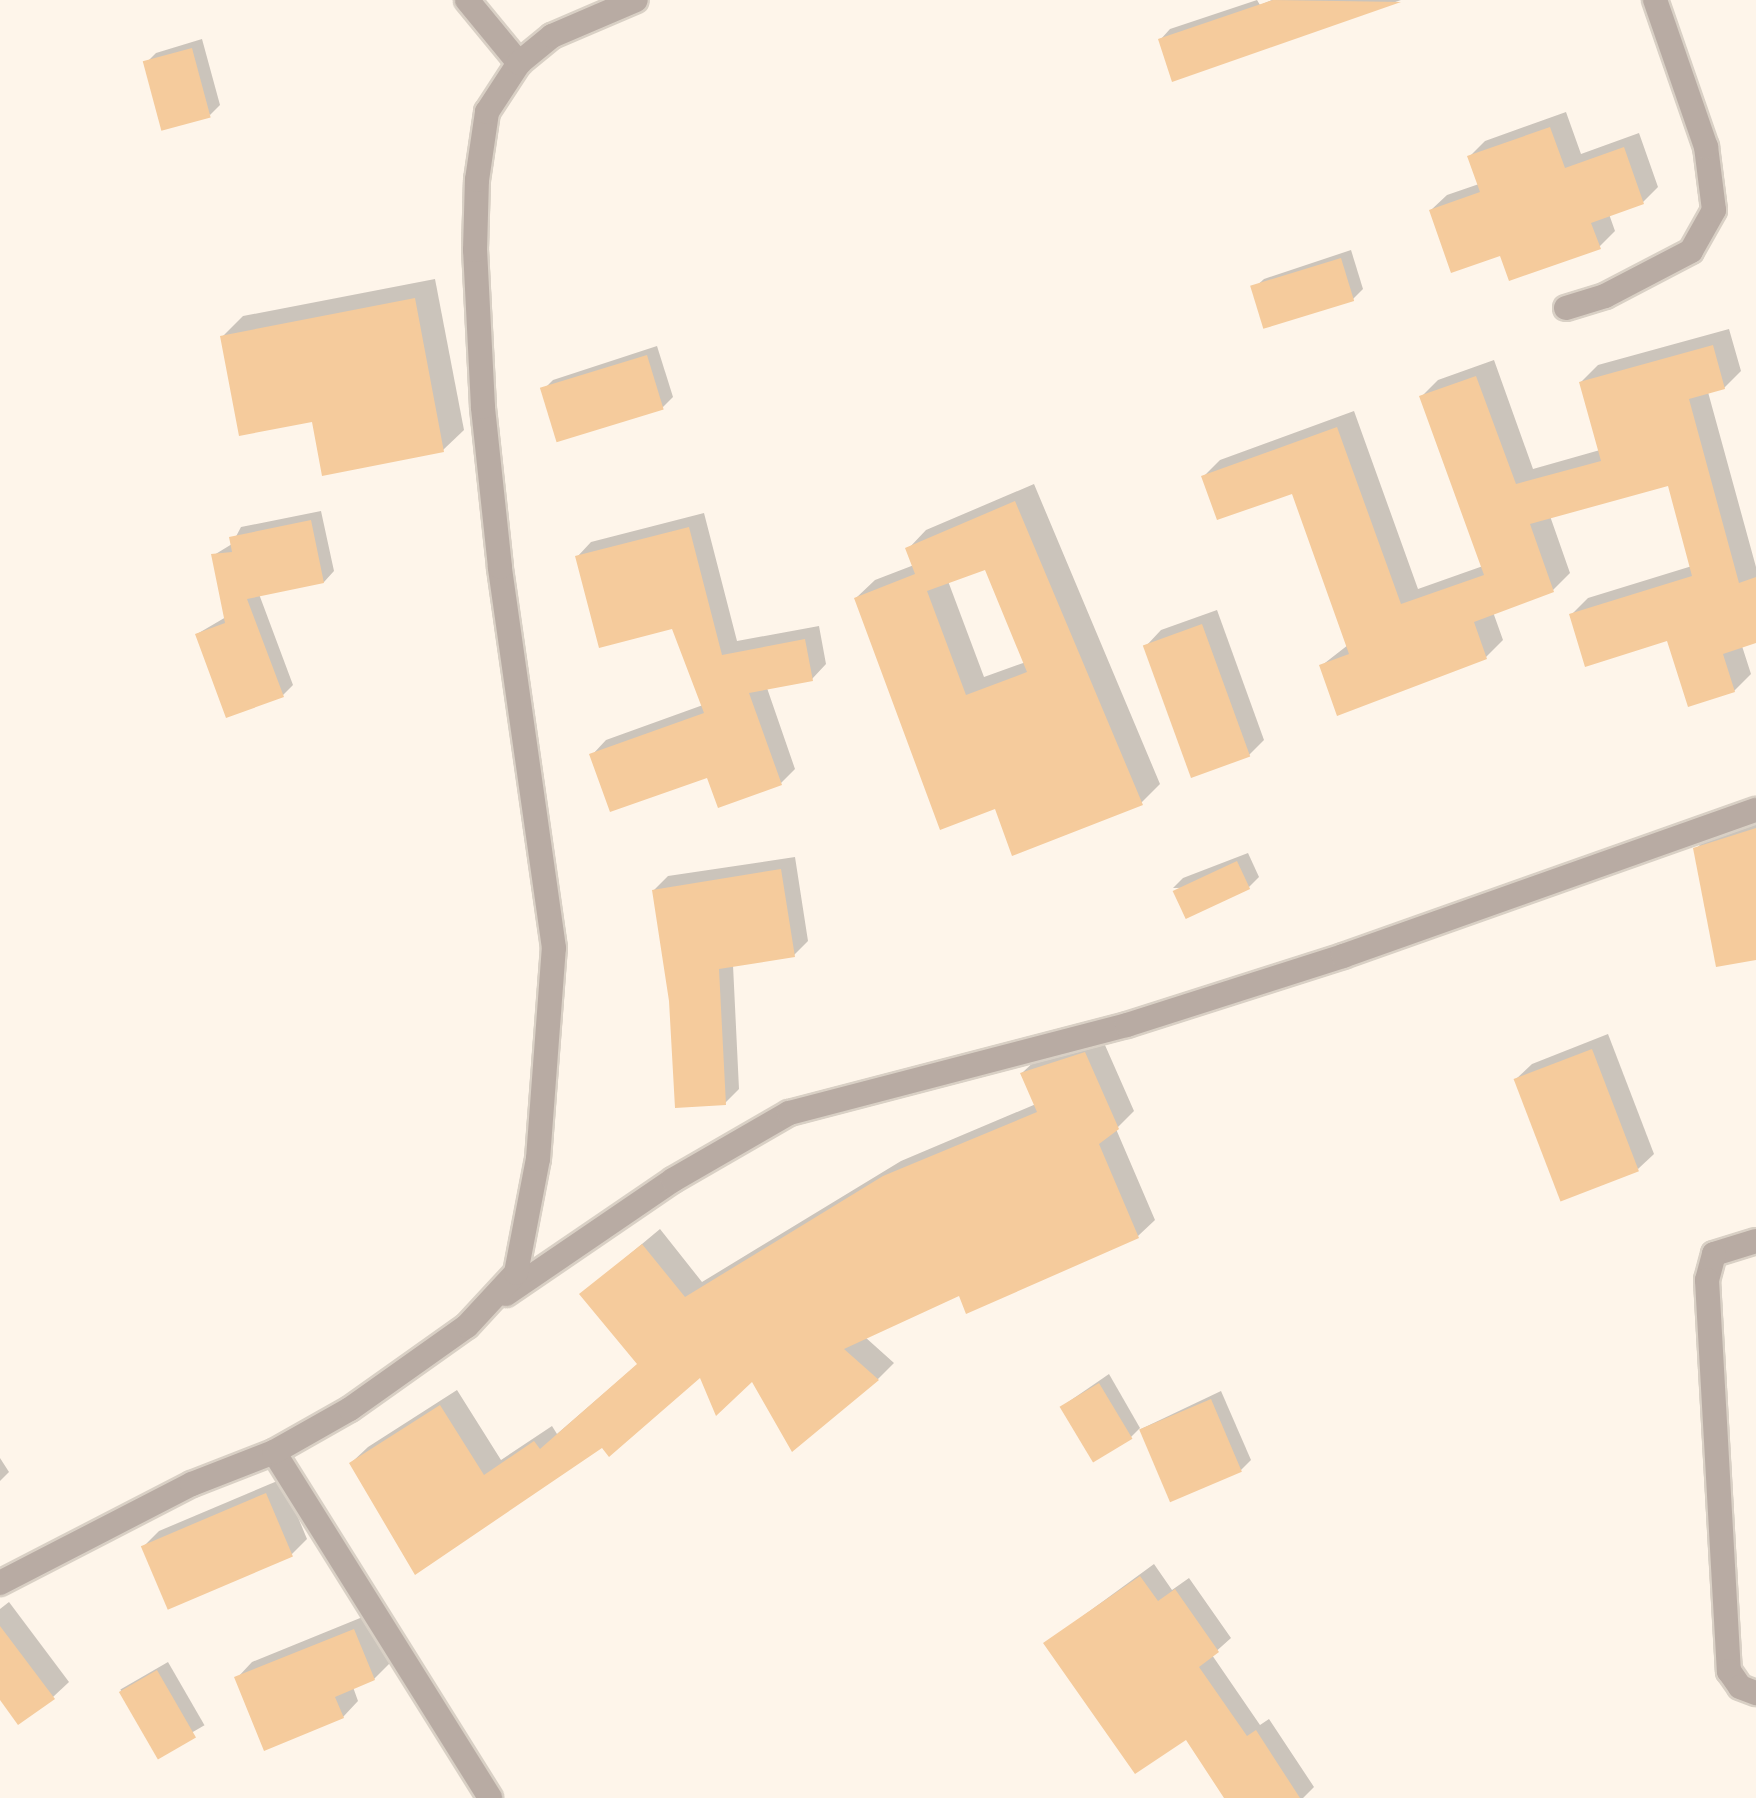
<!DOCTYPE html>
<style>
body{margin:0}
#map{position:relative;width:1756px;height:1798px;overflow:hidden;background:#fef5ea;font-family:Karla,sans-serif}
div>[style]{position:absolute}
.shadow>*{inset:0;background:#0003;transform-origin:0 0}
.building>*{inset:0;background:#f5cb9c;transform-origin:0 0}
.roads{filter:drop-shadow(2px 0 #d9d0c5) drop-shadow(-2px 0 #d9d0c5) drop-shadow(0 2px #d9d0c5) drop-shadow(0 -2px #d9d0c5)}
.street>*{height:24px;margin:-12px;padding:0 12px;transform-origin:12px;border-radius:12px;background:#b8aba3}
span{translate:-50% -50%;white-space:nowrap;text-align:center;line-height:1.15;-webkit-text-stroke:7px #fef5ea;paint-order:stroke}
</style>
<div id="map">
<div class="shadow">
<i style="clip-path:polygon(1257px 0,1260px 5px,1272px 0,1401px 0,1173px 79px,1160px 40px,1170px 29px)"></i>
<i style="clip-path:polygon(202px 39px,220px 105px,210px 115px,146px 63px,156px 53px)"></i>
<i style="clip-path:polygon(1566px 112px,1581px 154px,1639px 133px,1658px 187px,1643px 202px,1609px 214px,1615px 231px,1599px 247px,1502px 253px,1431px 210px,1447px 195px,1479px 184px,1469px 157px,1485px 141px)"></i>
<i style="clip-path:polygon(1351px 250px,1363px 289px,1353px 299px,1253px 289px,1264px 279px)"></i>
<i style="clip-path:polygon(435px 279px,464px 430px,443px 450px,313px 419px,222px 337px,243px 316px)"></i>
<i style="clip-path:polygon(1729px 329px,1741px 371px,1724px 388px,1708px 392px,1756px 567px,1756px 641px,1742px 646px,1751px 674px,1734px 691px,1668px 639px,1571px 615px,1588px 598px,1692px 566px,1669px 483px,1550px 516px,1570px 573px,1553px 590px,1493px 612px,1503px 640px,1486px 657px,1321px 666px,1348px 645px,1293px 491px,1203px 477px,1220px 460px,1354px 411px,1418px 589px,1483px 566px,1421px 397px,1438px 380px,1494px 360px,1533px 469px,1600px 450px,1581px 382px,1598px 365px)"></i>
<i style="clip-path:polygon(657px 346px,673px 397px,663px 407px,543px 390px,553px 380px)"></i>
<i style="clip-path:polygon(evenodd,1034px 484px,1160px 784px,1141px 803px,996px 807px,856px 598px,875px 580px,914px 565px,908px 549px,926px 530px,1034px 484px,986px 567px,1026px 662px,984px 677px,948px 581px,986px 567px)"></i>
<i style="clip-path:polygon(321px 511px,334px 571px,324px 582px,259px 594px,293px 685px,282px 696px,197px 634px,226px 617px,214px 555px,232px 544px,241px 527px)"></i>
<i style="clip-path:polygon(704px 513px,737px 641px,819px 626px,826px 664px,812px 679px,767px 688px,795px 769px,781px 783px,592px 755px,606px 740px,703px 705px,674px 627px,577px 557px,591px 542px)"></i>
<i style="clip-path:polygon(1217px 610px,1264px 740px,1249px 755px,1146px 646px,1161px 630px)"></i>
<i style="clip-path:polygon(1756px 820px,1756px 957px,1696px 849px,1711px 833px)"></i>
<i style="clip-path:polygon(1248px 853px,1259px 877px,1249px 887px,1173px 888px,1183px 878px)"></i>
<i style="clip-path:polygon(795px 857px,808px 941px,794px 955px,733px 965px,739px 1089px,725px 1103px,671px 1000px,654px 890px,668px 876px)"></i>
<i style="clip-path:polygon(1608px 1034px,1654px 1154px,1638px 1169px,1516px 1079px,1532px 1064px)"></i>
<i style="clip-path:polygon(1101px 1036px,1134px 1111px,1116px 1129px,1155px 1220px,1138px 1236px,960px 1294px,865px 1337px,894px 1363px,878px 1379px,701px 1374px,416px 1572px,351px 1463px,368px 1447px,457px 1390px,501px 1460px,552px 1426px,557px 1434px,639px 1363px,582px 1294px,660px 1229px,702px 1282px,901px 1161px,1036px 1104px,1022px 1073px,1039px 1057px)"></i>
<i style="clip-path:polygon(1109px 1374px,1140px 1428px,1130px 1438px,1061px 1407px)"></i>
<i style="clip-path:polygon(1221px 1391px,1251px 1460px,1241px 1470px,1172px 1500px,1141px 1429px)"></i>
<i style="clip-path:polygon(0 1458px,9px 1472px,0 1481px)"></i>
<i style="clip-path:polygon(282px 1479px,307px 1539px,292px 1554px,143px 1547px,159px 1531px)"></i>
<i style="clip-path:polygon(1154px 1564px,1172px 1590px,1189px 1578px,1231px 1638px,1212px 1655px,1260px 1725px,1269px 1719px,1314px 1787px,1303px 1798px,1227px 1798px,1186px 1737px,1046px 1643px)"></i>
<i style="clip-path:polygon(9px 1602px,69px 1682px,53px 1697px,0 1697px,0 1609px)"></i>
<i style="clip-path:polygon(370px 1614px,390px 1663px,374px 1679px,353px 1687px,358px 1701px,343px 1717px,237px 1678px,252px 1662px)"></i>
<i style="left:168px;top:1662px;width:73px;height:55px;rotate:60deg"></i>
</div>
<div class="building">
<i style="clip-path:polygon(1273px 0,1401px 2px,1172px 82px,1158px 39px)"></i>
<i style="left:192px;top:48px;width:72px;height:51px;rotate:75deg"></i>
<i style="clip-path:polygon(1550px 127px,1565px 168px,1624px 147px,1644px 204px,1591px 223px,1601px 249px,1509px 281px,1500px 256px,1451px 273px,1429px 210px,1480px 192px,1467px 156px)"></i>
<i style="left:1341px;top:258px;width:45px;height:95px;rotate:73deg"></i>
<i style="clip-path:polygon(415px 298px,444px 452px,322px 476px,312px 422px,239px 436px,220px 336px)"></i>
<i style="clip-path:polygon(1713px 345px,1725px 389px,1689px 399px,1739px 583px,1756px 577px,1756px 643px,1723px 654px,1735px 692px,1688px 707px,1667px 641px,1585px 667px,1569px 614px,1692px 576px,1668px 486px,1530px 524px,1554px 592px,1474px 622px,1487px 659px,1337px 716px,1319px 665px,1349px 654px,1292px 494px,1217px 520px,1201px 476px,1337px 427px,1401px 604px,1484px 575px,1419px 396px,1476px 376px,1516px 484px,1601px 461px,1579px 382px)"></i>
<i style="left:647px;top:355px;width:57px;height:112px;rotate:73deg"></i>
<i style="clip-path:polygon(evenodd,1015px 501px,1143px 805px,1012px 856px,995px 809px,940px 830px,854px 598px,915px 574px,905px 548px,1015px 501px,985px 570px,1027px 672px,966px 695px,927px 591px,985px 570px)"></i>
<i style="clip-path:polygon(311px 520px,324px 583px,247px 599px,284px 697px,226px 718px,195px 634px,225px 623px,211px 554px,232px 552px,229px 537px)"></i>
<i style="clip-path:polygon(689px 527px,722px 655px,805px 639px,813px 681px,749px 693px,782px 785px,718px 808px,707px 778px,610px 812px,589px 754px,704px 713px,672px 629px,599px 648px,575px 556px)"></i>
<i style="left:1202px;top:624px;width:141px;height:63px;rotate:70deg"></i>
<i style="clip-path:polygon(1756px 828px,1756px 960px,1716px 967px,1693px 848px)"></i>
<i style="left:1237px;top:861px;width:31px;height:71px;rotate:65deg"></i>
<i style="clip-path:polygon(781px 869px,795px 957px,719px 969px,726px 1105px,675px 1108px,669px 1001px,652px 890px)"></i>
<i style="left:1592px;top:1049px;width:131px;height:84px;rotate:69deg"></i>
<i style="clip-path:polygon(1085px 1052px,1119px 1129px,1099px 1144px,1139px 1238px,966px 1314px,959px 1296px,844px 1349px,879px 1380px,792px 1452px,752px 1382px,716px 1416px,700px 1378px,609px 1457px,602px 1448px,415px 1575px,349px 1463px,440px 1405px,484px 1475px,534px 1441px,540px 1449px,637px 1364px,579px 1294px,642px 1244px,685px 1297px,883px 1176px,1037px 1112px,1020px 1073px)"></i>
<i style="left:1099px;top:1383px;width:65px;height:46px;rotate:59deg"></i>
<i style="left:1211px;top:1399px;width:79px;height:78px;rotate:67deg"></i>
<i style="left:266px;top:1493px;width:69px;height:136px;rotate:67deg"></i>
<i style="clip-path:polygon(1140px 1576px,1158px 1601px,1175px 1589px,1219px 1652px,1199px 1667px,1247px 1736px,1256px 1730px,1300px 1798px,1224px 1798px,1186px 1740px,1135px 1774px,1043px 1643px)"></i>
<i style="clip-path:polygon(0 1626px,55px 1699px,18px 1725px,0 1700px)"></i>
<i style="clip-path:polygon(354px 1629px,375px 1680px,335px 1697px,344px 1718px,264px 1751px,234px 1677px)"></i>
<i style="left:157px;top:1670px;width:78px;height:44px;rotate:60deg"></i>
</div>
<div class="roads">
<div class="street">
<i style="left:467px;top:0;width:82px;rotate:50.5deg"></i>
<i style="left:1566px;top:308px;width:41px;rotate:-17.1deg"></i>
<i style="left:1605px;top:296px;width:97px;rotate:-27.6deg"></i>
<i style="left:1691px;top:251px;width:47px;rotate:-60.7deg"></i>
<i style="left:1714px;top:210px;width:64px;rotate:-97.2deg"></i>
<i style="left:1706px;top:147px;width:156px;rotate:-109.1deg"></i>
<i style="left:1756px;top:1241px;width:44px;rotate:162.8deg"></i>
<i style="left:1714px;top:1254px;width:27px;rotate:105deg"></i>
<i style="left:1707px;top:1280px;width:392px;rotate:86.8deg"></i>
<i style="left:1729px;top:1671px;width:19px;rotate:55deg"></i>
<i style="left:1740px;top:1687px;width:17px;rotate:21deg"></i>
<i style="left:506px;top:1294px;width:202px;rotate:-34.3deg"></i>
<i style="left:673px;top:1180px;width:134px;rotate:-30deg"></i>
<i style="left:789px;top:1113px;width:349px;rotate:-14.6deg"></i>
<i style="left:1127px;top:1025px;width:227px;rotate:-17.7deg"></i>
<i style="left:1343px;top:956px;width:438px;rotate:-19.5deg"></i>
<i style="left:274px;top:1452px;width:408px;rotate:58deg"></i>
<i style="left:0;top:1583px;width:216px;rotate:-27.3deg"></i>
<i style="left:192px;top:1484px;width:88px;rotate:-21.3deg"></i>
<i style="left:274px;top:1452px;width:87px;rotate:-29.5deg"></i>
<i style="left:350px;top:1409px;width:143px;rotate:-35.4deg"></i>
<i style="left:467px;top:1326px;width:72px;rotate:-47.2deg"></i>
<i style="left:516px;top:1273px;width:116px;rotate:-79.1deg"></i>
<i style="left:538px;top:1159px;width:212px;rotate:-85.7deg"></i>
<i style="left:554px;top:948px;width:385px;rotate:-98.1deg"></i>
<i style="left:500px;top:567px;width:161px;rotate:-96.1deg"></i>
<i style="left:483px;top:407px;width:157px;rotate:-92.9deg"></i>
<i style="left:475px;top:250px;width:70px;rotate:-88.4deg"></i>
<i style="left:477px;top:180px;width:69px;rotate:-81.6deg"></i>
<i style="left:487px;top:112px;width:59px;rotate:-56.9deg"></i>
<i style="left:519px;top:63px;width:43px;rotate:-39.3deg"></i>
<i style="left:552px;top:36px;width:91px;rotate:-23.2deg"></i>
</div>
</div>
</div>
